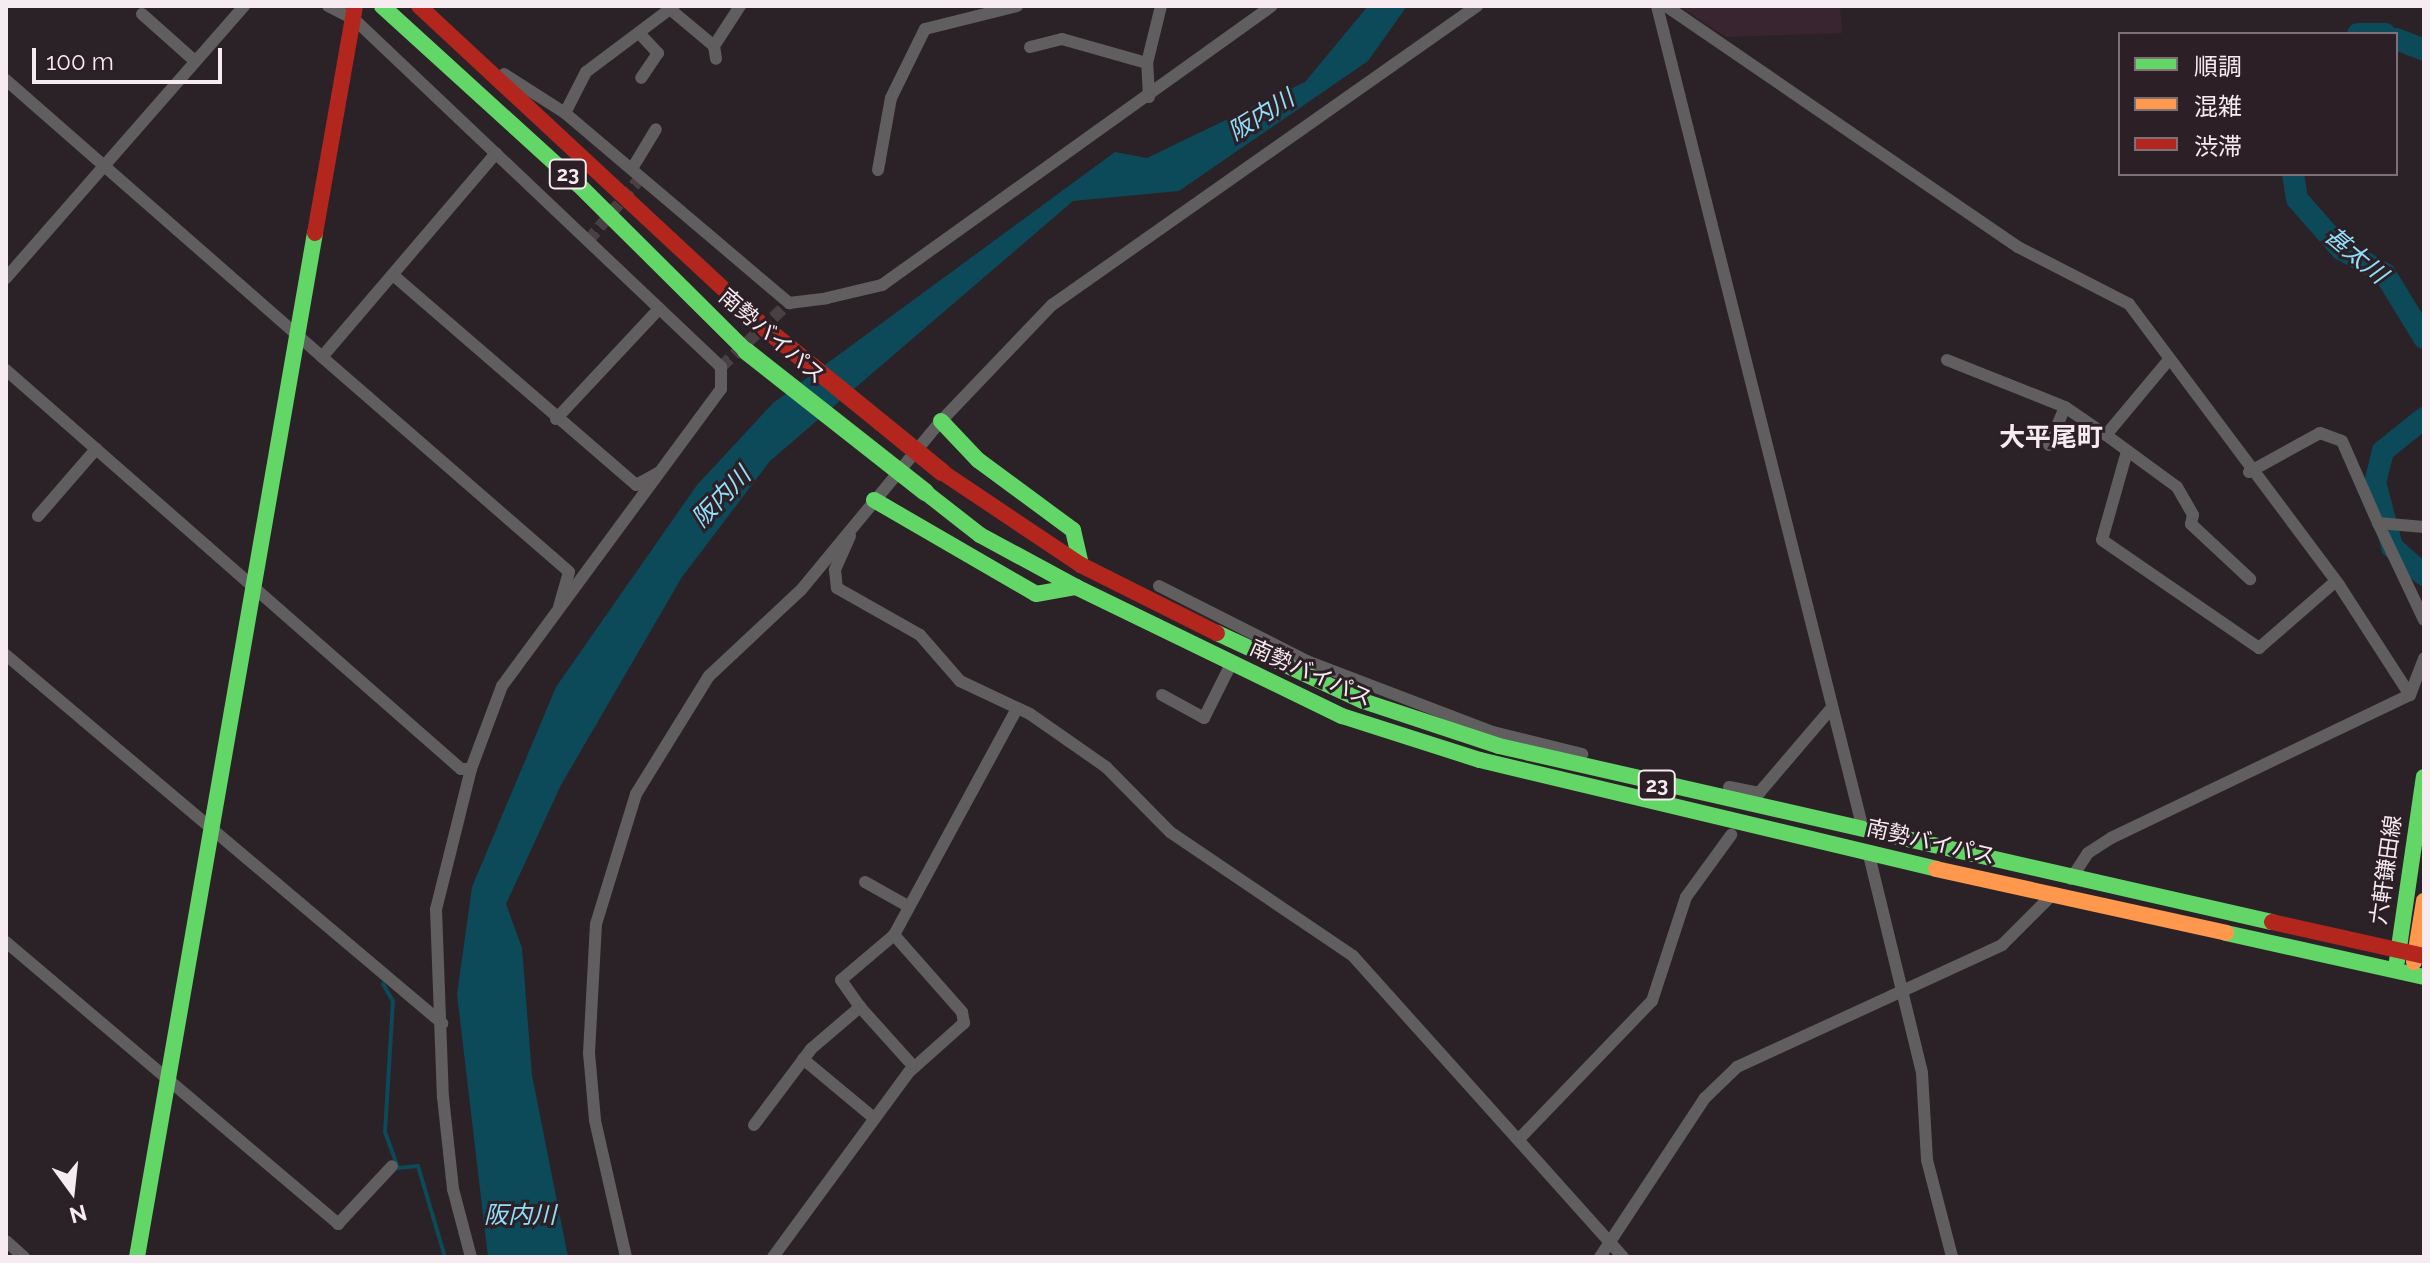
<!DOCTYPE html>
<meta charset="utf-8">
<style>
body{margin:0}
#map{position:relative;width:2430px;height:1263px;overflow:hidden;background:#2a2226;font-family:Raleway,"Noto Sans JP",sans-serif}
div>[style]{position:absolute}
.built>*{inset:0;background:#39252f}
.water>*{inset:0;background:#0c4959}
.stream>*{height:4px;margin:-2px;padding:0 2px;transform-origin:2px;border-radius:2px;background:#0c4959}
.river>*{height:22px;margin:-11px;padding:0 11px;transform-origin:11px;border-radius:11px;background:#0c4959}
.street-tunnel>*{height:12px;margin-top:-6px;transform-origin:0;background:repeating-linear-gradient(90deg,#494044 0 12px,transparent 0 18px)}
.street>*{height:12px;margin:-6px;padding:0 6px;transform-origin:6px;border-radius:6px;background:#605e5f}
.fast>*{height:16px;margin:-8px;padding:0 8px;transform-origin:8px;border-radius:8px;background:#63d668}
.slow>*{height:16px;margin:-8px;padding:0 8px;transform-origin:8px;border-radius:8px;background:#ff974d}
.jam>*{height:16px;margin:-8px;padding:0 8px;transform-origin:8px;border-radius:8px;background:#b3261e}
.fast-bridge>*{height:18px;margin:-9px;padding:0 9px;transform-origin:9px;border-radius:9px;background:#63d668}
.jam-bridge>*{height:18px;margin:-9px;padding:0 9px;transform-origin:9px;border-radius:9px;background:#b3261e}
span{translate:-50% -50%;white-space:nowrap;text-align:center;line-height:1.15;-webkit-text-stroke:6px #2d1f26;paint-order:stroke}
.shield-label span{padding:2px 6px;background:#2d1f26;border:2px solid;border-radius:6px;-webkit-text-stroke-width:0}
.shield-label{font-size:20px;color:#f6ebf0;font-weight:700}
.street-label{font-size:22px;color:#f6ebf0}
.water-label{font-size:24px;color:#90e0f9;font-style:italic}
.quarter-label{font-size:26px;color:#f6ebf0;font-weight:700}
.frame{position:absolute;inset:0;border:8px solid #f6ebf0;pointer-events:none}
.legend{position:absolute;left:2118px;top:32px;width:280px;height:144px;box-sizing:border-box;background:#2d1f26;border:2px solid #7d7177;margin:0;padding:10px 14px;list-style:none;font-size:24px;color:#f6ebf0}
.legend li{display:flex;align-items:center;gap:16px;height:40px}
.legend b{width:40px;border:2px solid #7d7177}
.north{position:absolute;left:32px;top:1151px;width:80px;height:80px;-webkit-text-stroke:6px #2d1f26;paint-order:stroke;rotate:165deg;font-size:22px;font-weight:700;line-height:32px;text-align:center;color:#f6ebf0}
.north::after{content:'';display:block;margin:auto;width:28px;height:36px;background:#f6ebf0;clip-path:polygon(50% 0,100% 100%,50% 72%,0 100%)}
.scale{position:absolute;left:32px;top:48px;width:190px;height:36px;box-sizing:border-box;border:4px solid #f6ebf0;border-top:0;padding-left:10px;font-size:24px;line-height:28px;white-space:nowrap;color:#f6ebf0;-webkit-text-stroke:6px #2d1f26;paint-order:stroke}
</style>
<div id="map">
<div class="built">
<i style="clip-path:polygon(1679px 6px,1840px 6px,1842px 33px,1726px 37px)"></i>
</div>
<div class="water">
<i style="clip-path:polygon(1368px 6px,1407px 6px,1368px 61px,1179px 191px,1073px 201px,770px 461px,682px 577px,561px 785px,506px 904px,522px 948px,532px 1075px,568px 1257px,488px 1257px,457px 994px,472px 887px,556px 687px,697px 485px,773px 403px,1115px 152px,1147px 158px,1305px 82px)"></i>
</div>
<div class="stream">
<i style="left:383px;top:984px;width:20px;rotate:60deg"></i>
<i style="left:393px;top:1001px;width:131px;rotate:93.5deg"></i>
<i style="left:385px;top:1132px;width:38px;rotate:70deg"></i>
<i style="left:398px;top:1168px;width:20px;rotate:-6deg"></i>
<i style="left:418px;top:1166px;width:95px;rotate:73.5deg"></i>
</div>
<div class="river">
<i style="left:2358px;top:34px;width:27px"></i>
<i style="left:2396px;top:39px;width:30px;rotate:21deg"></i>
<i style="left:2293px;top:174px;width:25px;rotate:81deg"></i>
<i style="left:2297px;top:199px;width:67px;rotate:48.7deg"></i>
<i style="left:2341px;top:249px;width:51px;rotate:29.6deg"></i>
<i style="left:2385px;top:274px;width:75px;rotate:58.6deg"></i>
<i style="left:2424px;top:418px;width:53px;rotate:141.2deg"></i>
<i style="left:2383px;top:451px;width:32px;rotate:104deg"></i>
<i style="left:2375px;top:482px;width:67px;rotate:75.3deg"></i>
<i style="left:2392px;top:547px;width:43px;rotate:41.2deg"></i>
</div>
<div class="street-tunnel">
<i style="left:588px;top:241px;width:85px;rotate:-50.3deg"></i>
<i style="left:721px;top:367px;width:93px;rotate:-43.3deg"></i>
</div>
<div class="street">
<i style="left:328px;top:6px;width:29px;rotate:27deg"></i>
<i style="left:354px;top:19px;width:506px;rotate:43.48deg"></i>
<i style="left:721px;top:367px;width:22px;rotate:90deg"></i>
<i style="left:721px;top:389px;width:369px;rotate:126.4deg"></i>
<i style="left:502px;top:686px;width:89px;rotate:110.5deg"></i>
<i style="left:471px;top:769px;width:144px;rotate:104deg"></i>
<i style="left:436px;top:909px;width:188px;rotate:87.9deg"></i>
<i style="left:443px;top:1097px;width:93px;rotate:83.8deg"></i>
<i style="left:453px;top:1189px;width:70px;rotate:75.2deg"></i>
<i style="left:1657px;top:6px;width:848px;rotate:75.95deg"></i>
<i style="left:1666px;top:6px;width:427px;rotate:34.4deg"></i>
<i style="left:2018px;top:247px;width:125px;rotate:27.2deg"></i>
<i style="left:2129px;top:304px;width:351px;rotate:53.2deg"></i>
<i style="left:2339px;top:585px;width:131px;rotate:57.2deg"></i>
<i style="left:671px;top:10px;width:56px;rotate:39.9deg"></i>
<i style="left:714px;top:46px;width:13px;rotate:81deg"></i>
<i style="left:142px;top:14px;width:71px;rotate:41.6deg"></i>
<i style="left:641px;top:35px;width:25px;rotate:47deg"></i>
<i style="left:658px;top:53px;width:30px;rotate:124deg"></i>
<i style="left:714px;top:46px;width:48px;rotate:-57deg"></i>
<i style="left:1030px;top:47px;width:33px;rotate:-14deg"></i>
<i style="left:1062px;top:39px;width:88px;rotate:15.8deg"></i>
<i style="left:504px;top:74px;width:72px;rotate:32.6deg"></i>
<i style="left:565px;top:113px;width:46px;rotate:-62.9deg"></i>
<i style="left:586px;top:72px;width:110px;rotate:-36.9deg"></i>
<i style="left:6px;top:80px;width:420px;rotate:41.2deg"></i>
<i style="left:322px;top:357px;width:268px;rotate:-49.5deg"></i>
<i style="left:1149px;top:97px;width:34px;rotate:-93deg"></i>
<i style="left:1147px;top:63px;width:59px;rotate:-76.2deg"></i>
<i style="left:565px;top:113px;width:294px;rotate:40.3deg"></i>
<i style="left:789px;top:303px;width:38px;rotate:-7deg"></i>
<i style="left:827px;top:298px;width:57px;rotate:-13.3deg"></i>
<i style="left:882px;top:285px;width:479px;rotate:-35.6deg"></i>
<i style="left:633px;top:167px;width:44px;rotate:-58.8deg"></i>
<i style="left:878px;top:170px;width:73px;rotate:-79.8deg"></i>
<i style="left:891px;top:98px;width:77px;rotate:-63.8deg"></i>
<i style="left:925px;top:29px;width:95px;rotate:-14deg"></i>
<i style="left:393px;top:275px;width:321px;rotate:40.8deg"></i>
<i style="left:636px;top:485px;width:26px;rotate:-29deg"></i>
<i style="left:6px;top:278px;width:361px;rotate:-48.8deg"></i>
<i style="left:322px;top:357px;width:327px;rotate:41deg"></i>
<i style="left:569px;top:572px;width:36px;rotate:106deg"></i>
<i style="left:1947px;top:360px;width:127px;rotate:21.7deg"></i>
<i style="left:2065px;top:407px;width:50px;rotate:34.3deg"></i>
<i style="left:2167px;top:362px;width:95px;rotate:129.9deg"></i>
<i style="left:2106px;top:435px;width:88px;rotate:36.2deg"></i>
<i style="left:2177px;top:487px;width:32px;rotate:60deg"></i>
<i style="left:2193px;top:515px;width:9px;rotate:103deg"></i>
<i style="left:2191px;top:524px;width:81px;rotate:43deg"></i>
<i style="left:6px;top:370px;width:605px;rotate:41.25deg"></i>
<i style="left:461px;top:769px;width:10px"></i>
<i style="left:556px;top:419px;width:148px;rotate:-46.9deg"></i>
<i style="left:2049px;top:445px;width:41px;rotate:-67.2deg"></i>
<i style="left:2126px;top:455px;width:88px;rotate:105.8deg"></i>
<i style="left:2102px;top:540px;width:191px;rotate:34.5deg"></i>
<i style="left:2259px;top:648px;width:102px;rotate:-41deg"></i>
<i style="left:2249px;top:472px;width:81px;rotate:-28.8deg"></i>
<i style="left:2320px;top:433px;width:23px;rotate:20deg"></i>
<i style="left:2342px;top:441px;width:90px;rotate:66.3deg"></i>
<i style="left:2378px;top:523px;width:46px;rotate:5deg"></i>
<i style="left:38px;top:516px;width:89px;rotate:-49.1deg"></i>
<i style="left:2378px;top:523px;width:107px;rotate:64.6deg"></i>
<i style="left:850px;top:536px;width:37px;rotate:114deg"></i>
<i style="left:835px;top:570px;width:18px;rotate:84deg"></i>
<i style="left:837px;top:588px;width:95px;rotate:29.5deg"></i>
<i style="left:920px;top:635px;width:61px;rotate:49deg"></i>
<i style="left:960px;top:681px;width:77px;rotate:25.2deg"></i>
<i style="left:1030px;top:714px;width:93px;rotate:34.9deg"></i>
<i style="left:1106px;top:767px;width:91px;rotate:45.4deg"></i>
<i style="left:1170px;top:832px;width:221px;rotate:34.1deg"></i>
<i style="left:1353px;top:956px;width:404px;rotate:48.1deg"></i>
<i style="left:1159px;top:586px;width:166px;rotate:26.9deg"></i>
<i style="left:1307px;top:661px;width:199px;rotate:20.9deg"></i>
<i style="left:1493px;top:732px;width:92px;rotate:13.9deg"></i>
<i style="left:6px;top:655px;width:571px;rotate:40.17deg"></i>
<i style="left:1162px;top:695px;width:48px;rotate:28.7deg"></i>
<i style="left:1204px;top:718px;width:60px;rotate:-63.4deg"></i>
<i style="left:1729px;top:787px;width:31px;rotate:11deg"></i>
<i style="left:1759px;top:793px;width:109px;rotate:-49.5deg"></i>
<i style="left:1868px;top:851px;width:228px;rotate:76.3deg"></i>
<i style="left:1922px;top:1073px;width:87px;rotate:86.7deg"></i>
<i style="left:1927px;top:1160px;width:100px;rotate:75.5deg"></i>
<i style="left:2071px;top:879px;width:31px;rotate:-57deg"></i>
<i style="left:2088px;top:853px;width:27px;rotate:-33deg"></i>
<i style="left:2111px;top:838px;width:331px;rotate:-25.6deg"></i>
<i style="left:2410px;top:695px;width:39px;rotate:-69deg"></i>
<i style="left:865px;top:882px;width:47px;rotate:29.3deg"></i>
<i style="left:6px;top:942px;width:436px;rotate:40.3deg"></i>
<i style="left:338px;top:1224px;width:79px;rotate:-47deg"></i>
<i style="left:860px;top:1007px;width:81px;rotate:48deg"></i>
<i style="left:803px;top:1059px;width:92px;rotate:39.7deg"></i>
<i style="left:754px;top:1125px;width:95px;rotate:-53.1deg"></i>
<i style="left:811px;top:1049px;width:65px;rotate:-40.6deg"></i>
<i style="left:860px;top:1007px;width:33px;rotate:-125deg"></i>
<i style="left:841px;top:980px;width:70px;rotate:-40.3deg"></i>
<i style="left:894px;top:935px;width:256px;rotate:-61.5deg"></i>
<i style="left:1519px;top:1139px;width:192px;rotate:-46.1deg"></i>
<i style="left:1652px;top:1001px;width:109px;rotate:-71.9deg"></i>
<i style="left:1686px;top:897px;width:77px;rotate:-54deg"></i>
<i style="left:6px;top:1241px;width:24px;rotate:42deg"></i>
<i style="left:626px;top:1257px;width:140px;rotate:-102.8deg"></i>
<i style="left:595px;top:1120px;width:67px;rotate:-95.1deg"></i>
<i style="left:589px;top:1053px;width:129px;rotate:-86.9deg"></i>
<i style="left:596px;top:924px;width:136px;rotate:-72.9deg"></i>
<i style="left:636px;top:794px;width:139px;rotate:-58.3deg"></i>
<i style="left:709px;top:676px;width:126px;rotate:-43.1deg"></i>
<i style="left:801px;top:590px;width:219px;rotate:-50.4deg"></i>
<i style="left:941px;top:421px;width:161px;rotate:-46.3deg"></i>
<i style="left:1052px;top:305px;width:520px;rotate:-35.13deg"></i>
<i style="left:773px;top:1257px;width:230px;rotate:-53.7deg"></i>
<i style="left:909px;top:1072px;width:74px;rotate:-41.7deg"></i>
<i style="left:964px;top:1023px;width:11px;rotate:-100deg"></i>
<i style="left:962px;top:1012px;width:103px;rotate:-131.4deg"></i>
<i style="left:1600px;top:1257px;width:191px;rotate:-56.6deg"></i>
<i style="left:1705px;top:1098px;width:45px;rotate:-44.1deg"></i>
<i style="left:1737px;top:1067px;width:292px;rotate:-24.7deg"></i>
<i style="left:2002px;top:945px;width:74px;rotate:-45deg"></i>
</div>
<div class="fast">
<i style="left:382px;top:6px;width:266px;rotate:42.3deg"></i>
<i style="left:579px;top:185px;width:235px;rotate:44.8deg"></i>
<i style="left:941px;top:421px;width:54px;rotate:46.5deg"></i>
<i style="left:978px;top:460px;width:118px;rotate:36.4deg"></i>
<i style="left:1073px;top:530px;width:36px;rotate:77deg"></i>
<i style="left:925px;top:492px;width:70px;rotate:38deg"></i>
<i style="left:980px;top:535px;width:109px;rotate:28.4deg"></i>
<i style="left:1076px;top:587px;width:296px;rotate:25.9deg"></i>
<i style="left:1342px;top:716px;width:145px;rotate:17.7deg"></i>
<i style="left:1480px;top:760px;width:469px;rotate:13.4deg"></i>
<i style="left:874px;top:500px;width:187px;rotate:30.1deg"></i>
<i style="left:1036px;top:594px;width:41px;rotate:-9.9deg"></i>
<i style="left:1217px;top:633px;width:161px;rotate:25deg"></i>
<i style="left:1363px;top:701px;width:143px;rotate:18.3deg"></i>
<i style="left:1499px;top:746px;width:793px;rotate:12.83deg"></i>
<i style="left:2226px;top:933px;width:203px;rotate:12.5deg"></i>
<i style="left:2397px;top:961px;width:186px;rotate:-81.7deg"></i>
<i style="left:137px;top:1257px;width:1039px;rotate:-80.14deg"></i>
</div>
<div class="slow">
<i style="left:1936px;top:869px;width:297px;rotate:12.4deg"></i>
<i style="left:2414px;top:962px;width:62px;rotate:-80.7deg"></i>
</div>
<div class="jam">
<i style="left:419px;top:6px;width:474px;rotate:42.9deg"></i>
<i style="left:315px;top:233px;width:230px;rotate:-80deg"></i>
<i style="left:942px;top:472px;width:167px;rotate:33.8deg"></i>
<i style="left:1081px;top:565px;width:152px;rotate:26.6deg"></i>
<i style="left:2272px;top:922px;width:156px;rotate:12.6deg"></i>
</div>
<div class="fast-bridge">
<i style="left:746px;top:351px;width:228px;rotate:38.2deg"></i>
</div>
<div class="jam-bridge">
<i style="left:766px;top:329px;width:227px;rotate:39.1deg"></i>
</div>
<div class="shield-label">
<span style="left:568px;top:174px">23</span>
<span style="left:1657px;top:785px">23</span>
</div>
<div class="street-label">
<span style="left:772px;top:336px;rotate:41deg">南勢バイパス</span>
<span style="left:1311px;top:673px;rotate:24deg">南勢バイパス</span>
<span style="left:1931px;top:842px;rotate:13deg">南勢バイパス</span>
<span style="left:2386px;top:870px;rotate:-82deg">六軒鎌田線</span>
</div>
<div class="water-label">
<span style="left:1261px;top:115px;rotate:-32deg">阪内川</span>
<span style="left:2356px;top:255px;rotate:40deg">甚太川</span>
<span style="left:721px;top:497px;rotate:-46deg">阪内川</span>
<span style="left:520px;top:1215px">阪内川</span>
</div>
<div class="quarter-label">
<span style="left:2051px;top:438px">大平尾町</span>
</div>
<div class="frame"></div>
<ul class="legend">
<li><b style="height:10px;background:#63d668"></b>順調</li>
<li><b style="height:10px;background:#ff974d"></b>混雑</li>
<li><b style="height:10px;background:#b3261e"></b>渋滞</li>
</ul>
<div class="north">N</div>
<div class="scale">100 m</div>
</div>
